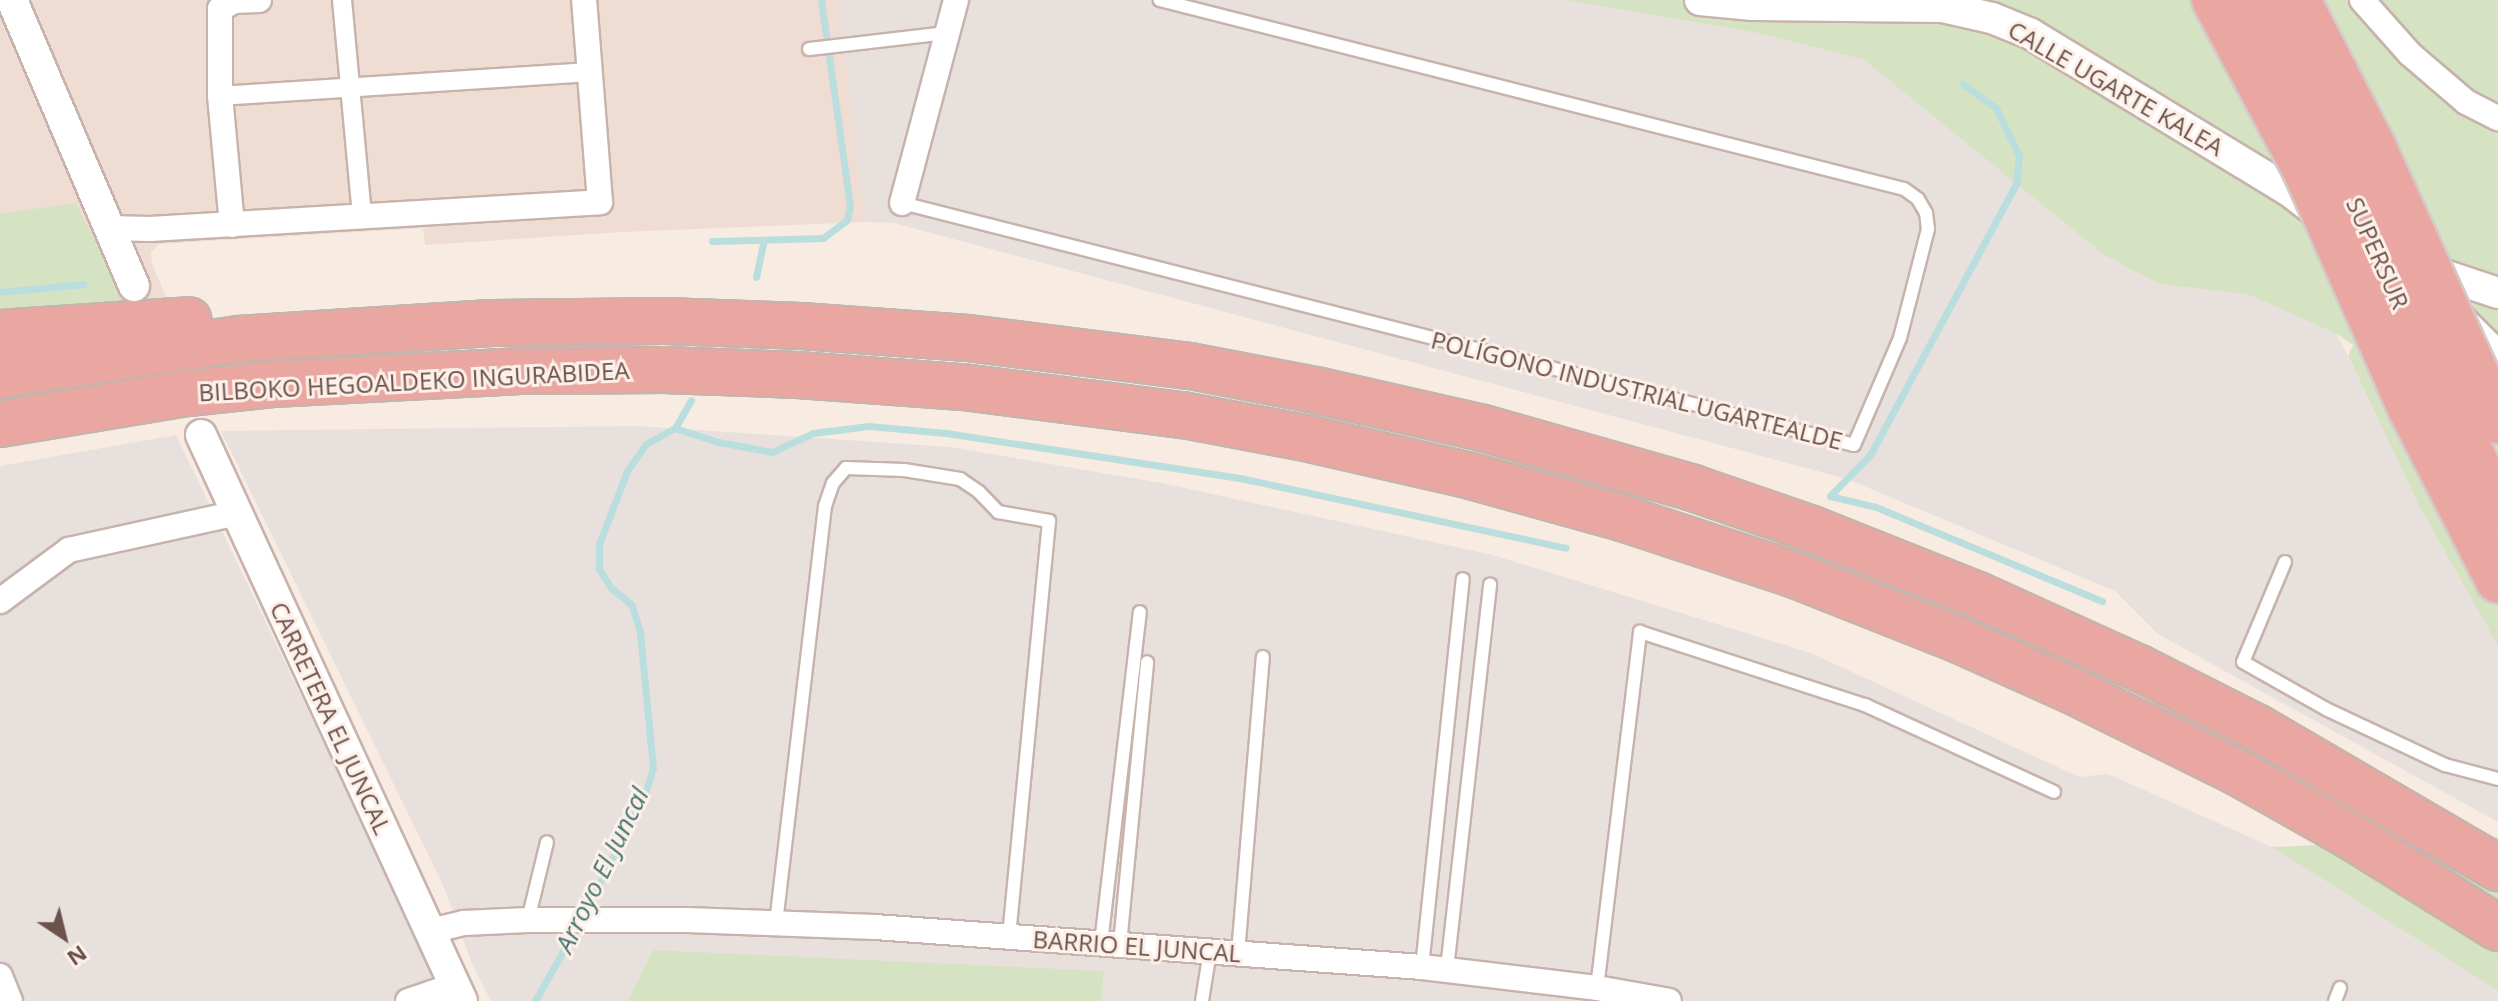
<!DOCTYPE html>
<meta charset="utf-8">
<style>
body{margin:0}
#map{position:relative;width:2498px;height:1001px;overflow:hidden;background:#f8ece2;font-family:"Open Sans",sans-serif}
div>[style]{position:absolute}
.residential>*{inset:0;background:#efdcd2}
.industrial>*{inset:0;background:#e8e0dd}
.green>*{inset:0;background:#d6e3c3}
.stream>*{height:7px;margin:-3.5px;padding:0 3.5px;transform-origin:3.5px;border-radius:3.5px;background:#badedd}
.roads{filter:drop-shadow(2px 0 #c7b3ab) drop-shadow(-2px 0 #c7b3ab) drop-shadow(0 2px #c7b3ab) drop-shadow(0 -2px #c7b3ab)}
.service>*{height:12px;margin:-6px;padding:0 6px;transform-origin:6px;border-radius:6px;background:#fff}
.pedestrian>*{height:18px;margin:-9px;padding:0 9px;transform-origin:9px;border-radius:9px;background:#fff}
.minor>*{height:24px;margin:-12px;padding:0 12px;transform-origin:12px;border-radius:12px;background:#fff}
.tertiary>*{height:30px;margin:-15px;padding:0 15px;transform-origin:15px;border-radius:15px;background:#fff}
.motorway>*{height:44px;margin:-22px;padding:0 22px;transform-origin:22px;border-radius:22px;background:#eaa7a1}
.bridges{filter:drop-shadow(2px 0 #d3cbc9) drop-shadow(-2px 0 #d3cbc9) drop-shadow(0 2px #d3cbc9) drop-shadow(0 -2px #d3cbc9)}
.motorway-bridge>*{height:44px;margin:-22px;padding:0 22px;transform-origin:22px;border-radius:22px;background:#eaa7a1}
span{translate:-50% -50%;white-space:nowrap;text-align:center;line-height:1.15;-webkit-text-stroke:6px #fcf0e8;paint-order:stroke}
.street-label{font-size:24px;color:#6c524c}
.water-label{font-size:26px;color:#477776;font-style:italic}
.north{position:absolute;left:24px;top:897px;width:80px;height:80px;-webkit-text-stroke:6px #fcf0e8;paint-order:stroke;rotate:145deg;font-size:22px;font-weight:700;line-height:32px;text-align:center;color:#6c524c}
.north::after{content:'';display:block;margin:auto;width:28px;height:36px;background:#6c524c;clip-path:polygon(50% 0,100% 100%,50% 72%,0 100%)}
</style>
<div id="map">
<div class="residential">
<i style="clip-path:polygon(0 0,838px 0,866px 222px,622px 232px,425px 245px,423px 228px,159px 244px,151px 252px,152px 264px,168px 301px,128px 301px,99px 248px,0 262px)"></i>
</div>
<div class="industrial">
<i style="clip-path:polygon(838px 0,1566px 0,1762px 34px,1864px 60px,2104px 255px,2159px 284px,2247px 293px,2337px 334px,2418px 504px,2498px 646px,2498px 822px,2158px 634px,2115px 591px,1847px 479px,894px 223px,866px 222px)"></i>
<i style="clip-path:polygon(638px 426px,950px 447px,1162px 483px,1493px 555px,1811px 653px,2079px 777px,2108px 774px,2272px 847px,2498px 991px,2498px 1001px,491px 1001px,473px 966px,443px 885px,221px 431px)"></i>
<i style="clip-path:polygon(176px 435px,419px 942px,446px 1001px,0 1001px,0 466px)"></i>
</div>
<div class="green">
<i style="clip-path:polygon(1566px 0,2498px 0,2498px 646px,2418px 504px,2348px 356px,2353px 345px,2337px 334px,2247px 294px,2159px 284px,2104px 255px,1864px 60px,1762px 34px)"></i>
<i style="clip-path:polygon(75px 203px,128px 301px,0 311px,0 214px)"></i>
<i style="clip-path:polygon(2498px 837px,2498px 991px,2272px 847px)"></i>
<i style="clip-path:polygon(653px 950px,1104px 971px,1101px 1001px,628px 1001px)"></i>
</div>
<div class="stream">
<i style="left:1963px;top:84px;width:41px;rotate:36deg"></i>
<i style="left:1996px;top:108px;width:53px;rotate:64.4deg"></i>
<i style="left:2019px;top:156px;width:28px;rotate:96deg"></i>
<i style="left:2016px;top:184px;width:308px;rotate:118.3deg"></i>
<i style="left:1870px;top:455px;width:57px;rotate:134.3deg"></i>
<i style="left:1830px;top:496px;width:47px;rotate:13.4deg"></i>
<i style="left:1876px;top:507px;width:245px;rotate:22.6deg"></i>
<i style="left:712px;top:241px;width:111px;rotate:-1.5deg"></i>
<i style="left:823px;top:238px;width:30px;rotate:-37deg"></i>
<i style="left:847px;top:220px;width:14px;rotate:-78deg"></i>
<i style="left:850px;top:206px;width:208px;rotate:-98deg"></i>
<i style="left:756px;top:277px;width:38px;rotate:-78deg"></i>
<i style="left:0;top:292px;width:84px;rotate:-5.4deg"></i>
<i style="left:675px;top:428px;width:45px;rotate:18deg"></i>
<i style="left:718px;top:442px;width:55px;rotate:10.5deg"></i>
<i style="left:772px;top:452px;width:45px;rotate:-24.9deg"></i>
<i style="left:813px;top:433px;width:56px;rotate:-7.1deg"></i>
<i style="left:869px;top:426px;width:77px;rotate:5.2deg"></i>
<i style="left:946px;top:433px;width:297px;rotate:8.7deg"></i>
<i style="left:1240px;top:478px;width:333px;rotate:12.1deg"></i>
<i style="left:584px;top:913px;width:134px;rotate:-62.9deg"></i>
<i style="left:645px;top:794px;width:27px;rotate:-73deg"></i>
<i style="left:653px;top:768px;width:137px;rotate:-95.5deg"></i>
<i style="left:640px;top:632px;width:28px;rotate:-107deg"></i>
<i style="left:632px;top:605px;width:27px;rotate:-141deg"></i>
<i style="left:611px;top:588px;width:22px;rotate:-122deg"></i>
<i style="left:599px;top:569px;width:25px;rotate:-90deg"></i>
<i style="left:599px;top:544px;width:78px;rotate:-69deg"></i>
<i style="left:627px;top:471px;width:33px;rotate:-55deg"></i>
<i style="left:646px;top:444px;width:33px;rotate:-29deg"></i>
<i style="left:675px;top:428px;width:32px;rotate:-60deg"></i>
<i style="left:535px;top:1001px;width:88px;rotate:-60.8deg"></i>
</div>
<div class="roads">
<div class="service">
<i style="left:809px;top:49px;width:139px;rotate:-6.6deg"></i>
<i style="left:902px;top:203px;width:982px;rotate:14.26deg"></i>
<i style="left:1854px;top:445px;width:116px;rotate:-66.7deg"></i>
<i style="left:1900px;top:338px;width:113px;rotate:-75.6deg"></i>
<i style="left:1928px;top:229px;width:16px;rotate:-97deg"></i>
<i style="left:1926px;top:213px;width:16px;rotate:-120deg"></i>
<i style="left:1918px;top:199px;width:17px;rotate:-144deg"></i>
<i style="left:1904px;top:189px;width:768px;rotate:-165.75deg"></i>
<i style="left:2285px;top:562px;width:108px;rotate:112.8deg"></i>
<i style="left:2243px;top:662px;width:95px;rotate:29.5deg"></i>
<i style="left:2326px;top:709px;width:132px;rotate:25.2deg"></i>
<i style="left:2445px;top:765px;width:55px;rotate:14.8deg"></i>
<i style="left:528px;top:920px;width:80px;rotate:-76.3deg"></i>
<i style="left:776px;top:923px;width:420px;rotate:-83.3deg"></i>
<i style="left:825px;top:506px;width:24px;rotate:-71deg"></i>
<i style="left:833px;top:483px;width:20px;rotate:-49deg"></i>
<i style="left:846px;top:468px;width:58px;rotate:2deg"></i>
<i style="left:904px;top:470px;width:57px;rotate:9.1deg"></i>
<i style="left:960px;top:479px;width:23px;rotate:34deg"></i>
<i style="left:979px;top:492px;width:28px;rotate:46deg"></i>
<i style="left:998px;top:512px;width:52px;rotate:10deg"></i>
<i style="left:1049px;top:521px;width:417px;rotate:95.5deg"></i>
<i style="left:1101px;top:943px;width:333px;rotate:-83.3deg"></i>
<i style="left:1120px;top:944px;width:283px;rotate:-84.5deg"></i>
<i style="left:1238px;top:953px;width:297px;rotate:-85.2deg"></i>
<i style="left:1422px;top:967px;width:390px;rotate:-84deg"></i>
<i style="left:1447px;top:969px;width:387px;rotate:-83.6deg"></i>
<i style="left:1597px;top:988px;width:359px;rotate:-83.1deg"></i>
<i style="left:1640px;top:632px;width:237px;rotate:18deg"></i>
<i style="left:1865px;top:705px;width:208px;rotate:24.7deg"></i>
<i style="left:1202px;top:1001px;width:51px;rotate:-80.9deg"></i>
<i style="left:2335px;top:1001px;width:14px;rotate:-69deg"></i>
</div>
<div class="pedestrian">
<i style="left:342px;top:0;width:218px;rotate:84.7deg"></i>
<i style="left:220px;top:96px;width:370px;rotate:-3.7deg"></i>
</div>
<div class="minor">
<i style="left:2362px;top:0;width:72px;rotate:48.4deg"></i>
<i style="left:2410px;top:54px;width:74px;rotate:40.6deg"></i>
<i style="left:2466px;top:102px;width:36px;rotate:27deg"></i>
<i style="left:902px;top:203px;width:210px;rotate:-75.1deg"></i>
<i style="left:232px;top:225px;width:130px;rotate:-95.3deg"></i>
<i style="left:220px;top:96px;width:87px;rotate:-90deg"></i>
<i style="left:220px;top:9px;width:16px;rotate:-30deg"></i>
<i style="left:234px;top:1px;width:25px;rotate:-2deg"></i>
<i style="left:107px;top:228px;width:43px;rotate:1.3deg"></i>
<i style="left:150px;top:229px;width:451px;rotate:-3.4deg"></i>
<i style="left:600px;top:202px;width:203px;rotate:-94.5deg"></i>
<i style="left:0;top:601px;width:86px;rotate:-36.5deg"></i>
<i style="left:69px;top:550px;width:172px;rotate:-12.4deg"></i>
<i style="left:431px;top:931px;width:34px;rotate:-14deg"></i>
<i style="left:464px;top:923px;width:64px;rotate:-2.7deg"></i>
<i style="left:528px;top:920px;width:159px"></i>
<i style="left:687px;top:920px;width:188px;rotate:2.1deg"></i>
<i style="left:875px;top:927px;width:548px;rotate:4.18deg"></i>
<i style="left:1422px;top:967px;width:176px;rotate:6.8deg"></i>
<i style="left:1597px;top:988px;width:73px;rotate:10.2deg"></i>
<i style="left:0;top:976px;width:27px;rotate:68deg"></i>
<i style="left:408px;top:1001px;width:50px;rotate:-18.8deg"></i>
</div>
<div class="tertiary">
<i style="left:12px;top:0;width:311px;rotate:66.9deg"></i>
<i style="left:1700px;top:0;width:53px;rotate:5.4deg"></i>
<i style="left:1753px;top:5px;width:190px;rotate:0.6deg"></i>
<i style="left:1943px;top:7px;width:50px;rotate:12.7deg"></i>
<i style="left:1992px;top:18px;width:42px;rotate:22.3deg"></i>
<i style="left:2031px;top:34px;width:301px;rotate:31.3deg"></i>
<i style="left:2288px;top:190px;width:46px;rotate:37.9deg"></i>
<i style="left:2423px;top:268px;width:79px;rotate:18.4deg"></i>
<i style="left:2459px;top:318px;width:55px;rotate:45deg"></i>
<i style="left:201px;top:435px;width:623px;rotate:65.24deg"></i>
</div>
<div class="motorway">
<i style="left:0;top:333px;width:189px;rotate:-3.9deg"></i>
<i style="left:0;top:375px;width:241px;rotate:-8.6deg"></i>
<i style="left:238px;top:339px;width:256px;rotate:-3.6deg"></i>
<i style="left:493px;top:323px;width:172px;rotate:-0.7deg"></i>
<i style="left:665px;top:321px;width:136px;rotate:2.1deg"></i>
<i style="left:801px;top:326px;width:167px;rotate:4.1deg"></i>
<i style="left:968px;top:338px;width:224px;rotate:7.2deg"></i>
<i style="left:1190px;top:366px;width:132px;rotate:10.9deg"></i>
<i style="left:1320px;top:391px;width:167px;rotate:12.8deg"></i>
<i style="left:1483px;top:428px;width:218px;rotate:15.9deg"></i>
<i style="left:1693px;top:488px;width:126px;rotate:19deg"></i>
<i style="left:1812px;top:529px;width:179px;rotate:21.7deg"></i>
<i style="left:1978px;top:595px;width:177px;rotate:24.4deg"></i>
<i style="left:2139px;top:668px;width:133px;rotate:26.8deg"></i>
<i style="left:2258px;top:728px;width:278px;rotate:30.3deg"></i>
<i style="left:0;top:424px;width:191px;rotate:-9.4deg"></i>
<i style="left:188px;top:393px;width:85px;rotate:-6deg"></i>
<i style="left:273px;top:384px;width:244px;rotate:-3deg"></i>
<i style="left:517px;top:371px;width:147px;rotate:-0.4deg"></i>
<i style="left:664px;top:370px;width:134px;rotate:2.1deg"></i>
<i style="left:798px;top:375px;width:165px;rotate:4.2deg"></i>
<i style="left:963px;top:387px;width:222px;rotate:7.3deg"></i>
<i style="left:1183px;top:415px;width:129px;rotate:10.7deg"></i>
<i style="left:1310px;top:439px;width:165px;rotate:12.9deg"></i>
<i style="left:1471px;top:476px;width:157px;rotate:15.5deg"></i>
<i style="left:1622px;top:518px;width:182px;rotate:18.2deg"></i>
<i style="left:1795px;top:575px;width:176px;rotate:21.6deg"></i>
<i style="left:1959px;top:640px;width:123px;rotate:24.1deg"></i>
<i style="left:2071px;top:690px;width:183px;rotate:26.3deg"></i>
<i style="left:2235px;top:771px;width:129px;rotate:29.4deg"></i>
<i style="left:2347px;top:834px;width:178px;rotate:31.9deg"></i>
</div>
</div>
<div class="bridges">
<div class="motorway-bridge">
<i style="left:2214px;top:0;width:193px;rotate:61.8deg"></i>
<i style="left:2305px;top:170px;width:258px;rotate:66.2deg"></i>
<i style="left:2409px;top:406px;width:196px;rotate:63deg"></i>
<i style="left:2254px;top:0;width:185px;rotate:62.6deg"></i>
<i style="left:2339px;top:164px;width:226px;rotate:65.9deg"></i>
<i style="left:2431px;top:370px;width:153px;rotate:64.1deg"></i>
<i style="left:2298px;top:0;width:169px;rotate:62.8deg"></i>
<i style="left:2375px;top:150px;width:298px;rotate:65.6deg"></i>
</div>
</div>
<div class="street-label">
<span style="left:2116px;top:88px;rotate:30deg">CALLE UGARTE KALEA</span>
<span style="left:2378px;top:253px;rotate:66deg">SUPERSUR</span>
<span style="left:414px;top:381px;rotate:-3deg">BILBOKO HEGOALDEKO INGURABIDEA</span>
<span style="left:1637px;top:390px;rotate:14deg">POLÍGONO INDUSTRIAL UGARTEALDE</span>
<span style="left:331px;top:718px;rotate:65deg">CARRETERA EL JUNCAL</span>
<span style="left:1137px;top:946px;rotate:4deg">BARRIO EL JUNCAL</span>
</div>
<div class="water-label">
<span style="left:602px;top:870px;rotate:-64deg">Arroyo El Juncal</span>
</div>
<div class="north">N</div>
</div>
